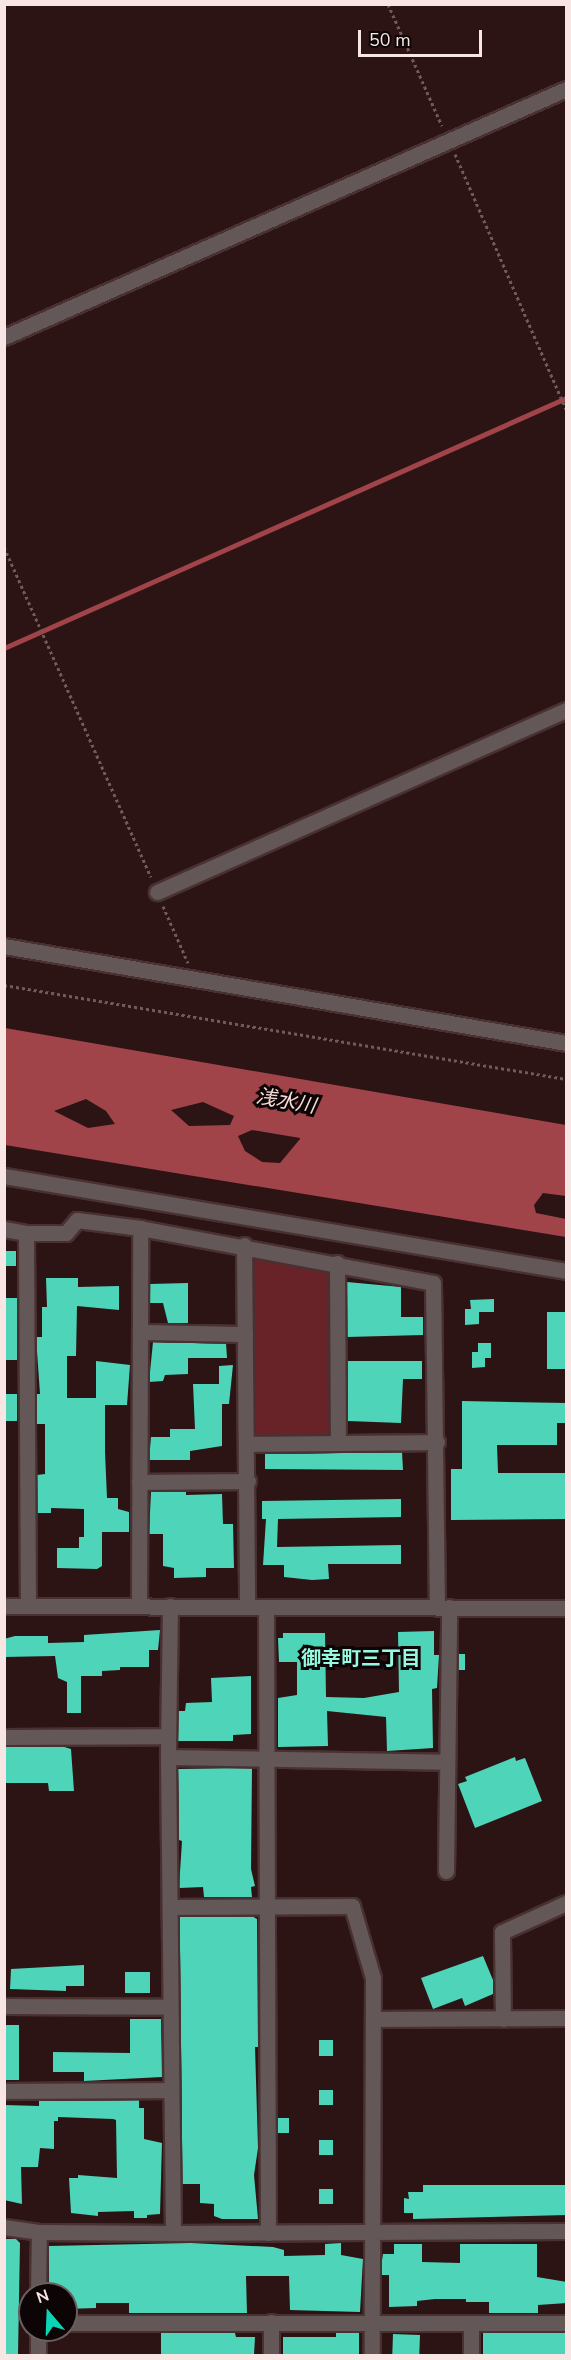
<!DOCTYPE html>
<meta charset="utf-8">
<style>
body{margin:0}
#map{position:relative;width:571px;height:2360px;overflow:hidden;background:#2c1415;font-family:"Nunito Sans","Noto Sans JP",sans-serif}
div>[style]{position:absolute}
.green>*{inset:0;background:#672328}
.water>*{inset:0;background:#a04449}
.stream>*{height:5px;margin:-2.5px;padding:0 2.5px;transform-origin:2.5px;border-radius:2.5px;background:#a04449}
.building>*{inset:0;background:#4ed4b9;transform-origin:0 0}
.path>*{height:3px;margin-top:-1.5px;transform-origin:0;background:repeating-linear-gradient(90deg,#705a5b 0 3px,transparent 0 6px)}
.roads{filter:drop-shadow(2px 0 #493132) drop-shadow(-2px 0 #493132) drop-shadow(0 2px #493132) drop-shadow(0 -2px #493132)}
.minor>*{height:15px;margin:-7.5px;padding:0 7.5px;transform-origin:7.5px;border-radius:7.5px;background:#645757}
.tertiary>*{height:15px;margin:-7.5px;padding:0 7.5px;transform-origin:7.5px;border-radius:7.5px;background:#645757}
span{translate:-50% -50%;white-space:nowrap;text-align:center;line-height:1.15;-webkit-text-stroke:6px #0d0405;paint-order:stroke}
.water-label{font-size:20px;color:#f7dcdb;font-style:italic}
.neighbourhood-label{font-size:20px;color:#96f9e1;font-weight:700}
.frame{position:absolute;inset:0;border:6px solid #f8e6e5;pointer-events:none}
.north{position:absolute;left:18px;top:2282px;width:60px;height:60px;box-sizing:border-box;background:#0d0405;border:2px solid #6b5e5f;border-radius:50%;rotate:341deg;font-size:16px;font-weight:700;line-height:24px;text-align:center;color:#f8e6e5}
.north::after{content:'';display:block;margin:auto;width:21px;height:27px;background:#0bd5b5;clip-path:polygon(50% 0,100% 100%,50% 72%,0 100%)}
.scale{position:absolute;left:358px;top:30px;width:124px;height:27px;box-sizing:border-box;border:3px solid #f8e6e5;border-top:0;padding-left:8px;font-size:18px;line-height:21px;white-space:nowrap;color:#f8e6e5;-webkit-text-stroke:4px #0d0405;paint-order:stroke}
</style>
<div id="map">
<div class="green">
<i style="clip-path:polygon(258px 1257px,332px 1270px,333px 1438px,252px 1439px,250px 1265px)"></i>
</div>
<div class="water">
<i style="clip-path:polygon(evenodd,5px 1028px,566px 1125px,566px 1196px,543px 1193px,534px 1205px,536px 1213px,566px 1219px,566px 1237px,5px 1145px,5px 1028px,86px 1099px,106px 1111px,115px 1124px,88px 1128px,54px 1111px,86px 1099px,5px 1028px,203px 1102px,234px 1116px,230px 1125px,189px 1126px,171px 1110px,203px 1102px,5px 1028px,252px 1130px,300px 1138px,300px 1139px,280px 1163px,262px 1162px,245px 1151px,238px 1136px,252px 1130px)"></i>
</div>
<div class="stream">
<i style="left:4px;top:648px;width:615px;rotate:-23.98deg"></i>
</div>
<div class="building">
<i style="left:4px;top:1251px;width:12px;height:15px"></i>
<i style="clip-path:polygon(46px 1278px,78px 1278px,78px 1287px,119px 1286px,119px 1310px,77px 1306px,76px 1356px,67px 1356px,67px 1398px,96px 1398px,96px 1361px,130px 1365px,127px 1405px,105px 1405px,105px 1452px,107px 1498px,118px 1498px,118px 1509px,129px 1512px,129px 1532px,102px 1532px,102px 1566px,97px 1569px,57px 1568px,57px 1548px,79px 1548px,79px 1537px,84px 1537px,84px 1509px,51px 1508px,51px 1513px,37px 1513px,37px 1475px,45px 1474px,45px 1424px,37px 1424px,37px 1394px,40px 1394px,36px 1337px,42px 1337px,42px 1307px,47px 1307px)"></i>
<i style="clip-path:polygon(347px 1282px,401px 1287px,401px 1317px,423px 1317px,423px 1335px,347px 1337px)"></i>
<i style="clip-path:polygon(188px 1283px,188px 1323px,168px 1323px,163px 1303px,150px 1303px,150px 1284px)"></i>
<i style="left:4px;top:1298px;width:13px;height:62px"></i>
<i style="clip-path:polygon(494px 1299px,494px 1312px,479px 1312px,479px 1324px,465px 1325px,465px 1309px,471px 1309px,470px 1300px)"></i>
<i style="left:547px;top:1312px;width:20px;height:57px"></i>
<i style="clip-path:polygon(153px 1342px,226px 1343px,227px 1358px,188px 1358px,188px 1374px,165px 1375px,163px 1381px,149px 1382px)"></i>
<i style="clip-path:polygon(478px 1343px,491px 1343px,491px 1358px,485px 1358px,485px 1367px,472px 1368px,472px 1352px,478px 1352px)"></i>
<i style="clip-path:polygon(347px 1361px,422px 1361px,422px 1379px,403px 1379px,401px 1423px,348px 1421px)"></i>
<i style="clip-path:polygon(233px 1365px,229px 1404px,222px 1404px,222px 1446px,190px 1451px,190px 1460px,149px 1460px,151px 1437px,170px 1437px,170px 1429px,195px 1429px,193px 1384px,219px 1384px,219px 1366px)"></i>
<i style="left:4px;top:1394px;width:13px;height:27px"></i>
<i style="clip-path:polygon(462px 1401px,567px 1403px,567px 1423px,557px 1423px,557px 1445px,497px 1445px,498px 1473px,567px 1473px,565px 1519px,451px 1520px,451px 1469px,462px 1469px)"></i>
<i style="clip-path:polygon(402px 1452px,403px 1470px,265px 1469px,265px 1454px)"></i>
<i style="clip-path:polygon(186px 1491px,186px 1495px,222px 1494px,223px 1524px,233px 1524px,234px 1568px,206px 1568px,206px 1577px,174px 1578px,174px 1568px,163px 1566px,163px 1534px,149px 1534px,151px 1492px)"></i>
<i style="clip-path:polygon(401px 1499px,401px 1517px,278px 1519px,277px 1547px,401px 1545px,401px 1564px,328px 1564px,329px 1579px,312px 1580px,284px 1577px,284px 1565px,263px 1565px,266px 1519px,262px 1519px,262px 1501px)"></i>
<i style="clip-path:polygon(160px 1630px,158px 1650px,149px 1650px,149px 1667px,120px 1667px,120px 1670px,102px 1671px,102px 1676px,81px 1676px,81px 1713px,67px 1713px,67px 1682px,58px 1678px,55px 1656px,4px 1657px,4px 1639px,15px 1636px,48px 1636px,48px 1643px,84px 1642px,84px 1635px)"></i>
<i style="clip-path:polygon(434px 1631px,434px 1655px,439px 1655px,437px 1688px,432px 1689px,433px 1748px,387px 1751px,386px 1717px,327px 1711px,328px 1746px,278px 1747px,278px 1698px,297px 1695px,297px 1662px,279px 1662px,278px 1638px,283px 1638px,283px 1633px,325px 1633px,326px 1697px,364px 1698px,399px 1692px,398px 1632px)"></i>
<i style="left:465px;top:1654px;width:16px;height:7px;rotate:90deg"></i>
<i style="clip-path:polygon(251px 1676px,251px 1734px,233px 1735px,233px 1741px,178px 1741px,178px 1711px,185px 1711px,186px 1703px,212px 1702px,211px 1678px)"></i>
<i style="clip-path:polygon(61px 1746px,71px 1749px,74px 1791px,49px 1791px,48px 1783px,4px 1783px,4px 1747px)"></i>
<i style="clip-path:polygon(515px 1757px,516px 1761px,525px 1758px,542px 1801px,475px 1828px,458px 1784px,467px 1781px,465px 1777px)"></i>
<i style="clip-path:polygon(252px 1768px,251px 1869px,255px 1886px,251px 1887px,252px 1897px,204px 1897px,203px 1887px,179px 1888px,182px 1841px,179px 1840px,178px 1769px)"></i>
<i style="clip-path:polygon(252px 1916px,257px 1919px,258px 2047px,255px 2047px,258px 2148px,254px 2175px,258px 2219px,222px 2219px,214px 2216px,214px 2204px,200px 2203px,200px 2184px,182px 2184px,179px 1917px)"></i>
<i style="clip-path:polygon(483px 1956px,493px 1980px,493px 1994px,465px 2006px,462px 1998px,433px 2009px,421px 1978px)"></i>
<i style="clip-path:polygon(84px 1965px,84px 1986px,66px 1986px,66px 1991px,10px 1989px,11px 1969px)"></i>
<i style="left:150px;top:1972px;width:21px;height:25px;rotate:90deg"></i>
<i style="clip-path:polygon(130px 2019px,161px 2019px,162px 2077px,84px 2081px,84px 2072px,53px 2072px,53px 2052px,130px 2053px)"></i>
<i style="left:4px;top:2025px;width:15px;height:55px"></i>
<i style="left:319px;top:2040px;width:14px;height:16px"></i>
<i style="left:319px;top:2090px;width:14px;height:15px"></i>
<i style="clip-path:polygon(139px 2100px,139px 2108px,144px 2108px,144px 2139px,162px 2143px,160px 2214px,147px 2215px,147px 2218px,134px 2218px,134px 2211px,98px 2212px,98px 2216px,71px 2213px,69px 2178px,78px 2178px,78px 2175px,117px 2178px,116px 2120px,113px 2119px,58px 2117px,58px 2121px,54px 2121px,54px 2149px,40px 2148px,38px 2167px,21px 2167px,22px 2204px,4px 2200px,4px 2105px,39px 2106px,39px 2101px)"></i>
<i style="left:277px;top:2118px;width:12px;height:15px"></i>
<i style="left:319px;top:2140px;width:14px;height:15px"></i>
<i style="clip-path:polygon(423px 2185px,567px 2185px,567px 2215px,413px 2219px,413px 2213px,404px 2213px,404px 2198px,409px 2199px,408px 2192px,423px 2192px)"></i>
<i style="left:319px;top:2189px;width:14px;height:15px"></i>
<i style="clip-path:polygon(4px 2239px,16px 2239px,20px 2243px,18px 2355px,4px 2355px)"></i>
<i style="clip-path:polygon(191px 2243px,273px 2247px,284px 2250px,284px 2256px,325px 2255px,325px 2244px,341px 2243px,341px 2255px,363px 2259px,360px 2312px,290px 2310px,289px 2276px,246px 2276px,247px 2313px,129px 2313px,129px 2303px,96px 2303px,96px 2308px,66px 2309px,66px 2294px,49px 2294px,49px 2246px)"></i>
<i style="clip-path:polygon(394px 2244px,422px 2244px,422px 2262px,460px 2263px,460px 2244px,537px 2244px,537px 2277px,567px 2282px,567px 2303px,538px 2305px,538px 2313px,489px 2313px,489px 2302px,466px 2302px,466px 2299px,435px 2299px,417px 2301px,417px 2306px,389px 2307px,389px 2275px,382px 2275px,382px 2260px,383px 2254px,394px 2254px)"></i>
<i style="clip-path:polygon(161px 2333px,235px 2333px,236px 2337px,255px 2337px,254px 2355px,161px 2355px)"></i>
<i style="clip-path:polygon(336px 2333px,359px 2333px,359px 2355px,283px 2355px,283px 2337px,336px 2337px)"></i>
<i style="left:567px;top:2333px;width:22px;height:84px;rotate:90deg"></i>
<i style="left:393px;top:2334px;width:27px;height:21px;rotate:2deg"></i>
</div>
<div class="path">
<i style="left:388px;top:4px;width:133px;rotate:66.1deg"></i>
<i style="left:455px;top:154px;width:278px;rotate:66.5deg"></i>
<i style="left:4px;top:547px;width:361px;rotate:66deg"></i>
<i style="left:163px;top:906px;width:62px;rotate:66.3deg"></i>
<i style="left:4px;top:985px;width:570px;rotate:9.5deg"></i>
</div>
<div class="roads">
<div class="minor">
<i style="left:4px;top:337px;width:614px;rotate:-23.81deg"></i>
<i style="left:157px;top:892px;width:448px;rotate:-24deg"></i>
<i style="left:4px;top:946px;width:570px;rotate:9.79deg"></i>
<i style="left:4px;top:1176px;width:570px;rotate:9.59deg"></i>
<i style="left:4px;top:1229px;width:22px;rotate:10deg"></i>
<i style="left:26px;top:1233px;width:40px"></i>
<i style="left:66px;top:1233px;width:17px;rotate:-50deg"></i>
<i style="left:77px;top:1220px;width:64px;rotate:7.2deg"></i>
<i style="left:140px;top:1228px;width:298px;rotate:10.6deg"></i>
<i style="left:433px;top:1283px;width:324px;rotate:89.3deg"></i>
<i style="left:26px;top:1233px;width:373px;rotate:89.7deg"></i>
<i style="left:244px;top:1245px;width:362px;rotate:89.5deg"></i>
<i style="left:337px;top:1263px;width:179px;rotate:89.7deg"></i>
<i style="left:140px;top:1332px;width:105px;rotate:1.1deg"></i>
<i style="left:247px;top:1444px;width:190px;rotate:-0.6deg"></i>
<i style="left:139px;top:1482px;width:109px;rotate:-0.5deg"></i>
<i style="left:139px;top:1606px;width:378px;rotate:-89.8deg"></i>
<i style="left:170px;top:1606px;width:151px;rotate:90.8deg"></i>
<i style="left:168px;top:1757px;width:476px;rotate:89.4deg"></i>
<i style="left:266px;top:1607px;width:626px;rotate:89.82deg"></i>
<i style="left:4px;top:1737px;width:164px;rotate:-0.3deg"></i>
<i style="left:168px;top:1757px;width:278px;rotate:1deg"></i>
<i style="left:446px;top:1871px;width:264px;rotate:-89.3deg"></i>
<i style="left:170px;top:1907px;width:182px;rotate:-0.3deg"></i>
<i style="left:352px;top:1906px;width:75px;rotate:73.7deg"></i>
<i style="left:373px;top:1978px;width:378px;rotate:90.2deg"></i>
<i style="left:4px;top:2006px;width:166px;rotate:0.3deg"></i>
<i style="left:373px;top:2019px;width:193px;rotate:-0.3deg"></i>
<i style="left:503px;top:2019px;width:87px;rotate:-90.7deg"></i>
<i style="left:502px;top:1932px;width:70px;rotate:-24.4deg"></i>
<i style="left:4px;top:2091px;width:167px;rotate:-0.3deg"></i>
<i style="left:4px;top:2227px;width:35px;rotate:8deg"></i>
<i style="left:39px;top:2232px;width:134px;rotate:0.4deg"></i>
<i style="left:173px;top:2233px;width:393px;rotate:-0.3deg"></i>
<i style="left:38px;top:2294px;width:62px;rotate:-89.1deg"></i>
<i style="left:271px;top:2322px;width:34px;rotate:90deg"></i>
<i style="left:66px;top:2323px;width:500px"></i>
<i style="left:471px;top:2323px;width:33px;rotate:90deg"></i>
<i style="left:38px;top:2330px;width:26px;rotate:90deg"></i>
</div>
<div class="tertiary">
<i style="left:4px;top:1606px;width:562px;rotate:0.2deg"></i>
</div>
</div>
<div class="water-label">
<span style="left:286px;top:1101px;rotate:10deg">浅水川</span>
</div>
<div class="neighbourhood-label">
<span style="left:361px;top:1658px">御幸町三丁目</span>
</div>
<div class="frame"></div>
<div class="north">N</div>
<div class="scale">50 m</div>
</div>
